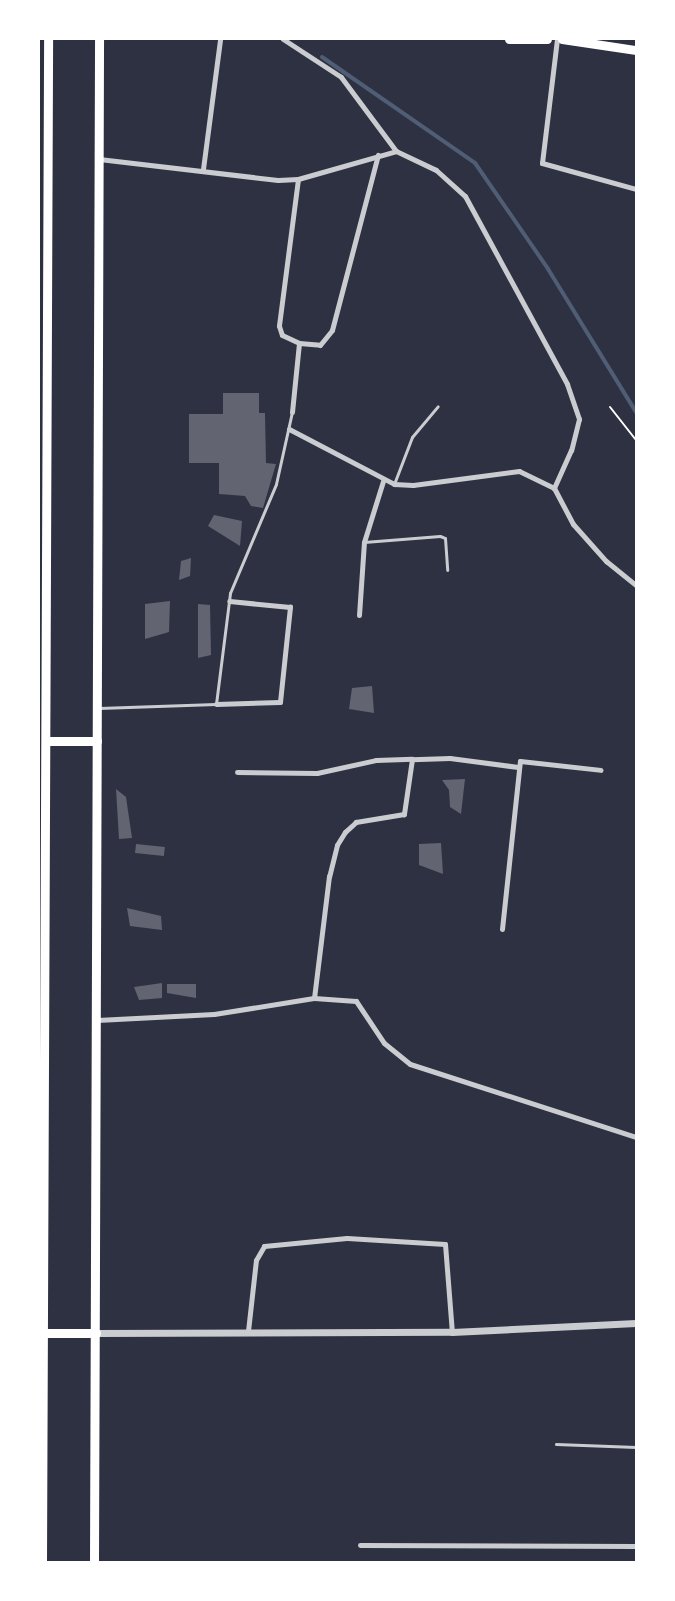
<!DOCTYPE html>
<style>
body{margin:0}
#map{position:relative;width:675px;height:1601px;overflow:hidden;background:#2d3142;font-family:"Public Sans",sans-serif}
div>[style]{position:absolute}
.stream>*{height:4px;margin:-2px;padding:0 2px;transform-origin:2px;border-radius:2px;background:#4f5d75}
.building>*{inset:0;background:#626471;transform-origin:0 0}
.path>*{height:2px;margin:-1px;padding:0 1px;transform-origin:1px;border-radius:1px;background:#fff}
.service>*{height:3px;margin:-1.5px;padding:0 1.5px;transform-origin:1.5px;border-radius:1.5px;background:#caccd0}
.minor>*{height:5px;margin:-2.5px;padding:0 2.5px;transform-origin:2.5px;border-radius:2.5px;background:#caccd0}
.tertiary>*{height:7px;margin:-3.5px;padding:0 3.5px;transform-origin:3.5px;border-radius:3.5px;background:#caccd0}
.primary>*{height:9px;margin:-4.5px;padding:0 4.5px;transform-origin:4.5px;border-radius:4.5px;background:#fff}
.trunk>*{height:9px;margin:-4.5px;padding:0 4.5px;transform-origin:4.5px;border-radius:4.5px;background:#fff}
span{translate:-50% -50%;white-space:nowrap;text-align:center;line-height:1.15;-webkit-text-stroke:5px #fff;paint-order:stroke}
.frame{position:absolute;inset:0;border:40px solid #fff;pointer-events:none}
</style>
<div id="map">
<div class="stream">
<i style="left:322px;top:57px;width:186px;rotate:34.7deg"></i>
<i style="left:475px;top:163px;width:129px;rotate:55.4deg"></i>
<i style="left:548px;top:269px;width:168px;rotate:58.4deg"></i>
</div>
<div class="building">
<i style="clip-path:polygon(223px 393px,259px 393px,259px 413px,265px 413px,266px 463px,276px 464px,263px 508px,251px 506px,245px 496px,219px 494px,219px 463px,189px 463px,189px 414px,223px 414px)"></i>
<i style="clip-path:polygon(214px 515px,242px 521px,240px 546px,208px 526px)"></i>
<i style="clip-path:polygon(191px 558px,190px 576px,179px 580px,181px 561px)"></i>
<i style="clip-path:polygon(170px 601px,169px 632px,145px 639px,145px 604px)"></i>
<i style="clip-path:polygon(198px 604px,210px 605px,211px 655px,198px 658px)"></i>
<i style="clip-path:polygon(372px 686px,374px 713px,349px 709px,352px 688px)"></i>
<i style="clip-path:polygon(465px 779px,461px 814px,450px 807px,449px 790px,442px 780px)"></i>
<i style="clip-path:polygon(116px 789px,126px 797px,132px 838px,119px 839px)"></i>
<i style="clip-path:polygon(441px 843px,443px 874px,419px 865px,419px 844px)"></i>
<i style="left:136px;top:844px;width:29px;height:9px;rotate:6deg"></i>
<i style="clip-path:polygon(127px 908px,161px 916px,162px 930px,130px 926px)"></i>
<i style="clip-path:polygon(162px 983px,162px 998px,139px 1000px,134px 987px)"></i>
<i style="clip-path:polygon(167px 984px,196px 984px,196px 998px,167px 993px)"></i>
</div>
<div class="path">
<i style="left:610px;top:407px;width:42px;rotate:51.8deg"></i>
</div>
<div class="service">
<i style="left:394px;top:484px;width:50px;rotate:-69deg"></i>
<i style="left:412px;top:437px;width:40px;rotate:-50deg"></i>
<i style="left:364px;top:542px;width:76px;rotate:-4.5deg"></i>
<i style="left:440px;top:536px;width:5px;rotate:22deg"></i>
<i style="left:445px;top:538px;width:32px;rotate:86deg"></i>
<i style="left:99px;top:708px;width:117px;rotate:-2deg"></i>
<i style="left:216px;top:704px;width:112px;rotate:-82.8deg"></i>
<i style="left:230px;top:593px;width:118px;rotate:-67.1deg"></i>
<i style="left:276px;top:484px;width:74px;rotate:-77.5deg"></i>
<i style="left:556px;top:1444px;width:80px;rotate:2.1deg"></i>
</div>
<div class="minor">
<i style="left:283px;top:39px;width:69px;rotate:33.2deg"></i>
<i style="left:341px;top:77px;width:92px;rotate:53.4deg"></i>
<i style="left:396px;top:151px;width:44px;rotate:25.4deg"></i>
<i style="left:436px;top:170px;width:39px;rotate:42deg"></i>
<i style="left:465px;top:196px;width:214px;rotate:61.5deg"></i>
<i style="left:567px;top:384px;width:37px;rotate:71deg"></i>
<i style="left:579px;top:419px;width:32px;rotate:104deg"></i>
<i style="left:571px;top:450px;width:42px;rotate:114.1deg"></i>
<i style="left:554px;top:488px;width:41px;rotate:62.2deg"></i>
<i style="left:573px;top:524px;width:50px;rotate:48.3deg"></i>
<i style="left:606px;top:561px;width:38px;rotate:39deg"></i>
<i style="left:557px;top:39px;width:125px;rotate:96.9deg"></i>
<i style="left:542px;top:163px;width:98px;rotate:15.5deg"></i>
<i style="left:99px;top:159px;width:180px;rotate:6.7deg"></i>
<i style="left:278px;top:180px;width:20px;rotate:-3deg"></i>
<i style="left:298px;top:179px;width:102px;rotate:-15.9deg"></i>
<i style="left:203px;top:169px;width:131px;rotate:-82.5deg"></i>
<i style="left:298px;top:179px;width:148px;rotate:97.4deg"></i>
<i style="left:279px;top:326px;width:9px;rotate:72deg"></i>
<i style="left:282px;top:335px;width:19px;rotate:25deg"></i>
<i style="left:292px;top:412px;width:69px;rotate:-84.2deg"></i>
<i style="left:299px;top:343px;width:21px;rotate:5deg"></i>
<i style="left:320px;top:345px;width:19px;rotate:-51deg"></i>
<i style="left:332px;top:330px;width:181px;rotate:-75.3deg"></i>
<i style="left:289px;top:429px;width:119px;rotate:27.6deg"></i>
<i style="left:394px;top:484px;width:19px;rotate:3deg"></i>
<i style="left:413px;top:485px;width:107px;rotate:-7.5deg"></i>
<i style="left:519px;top:471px;width:39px;rotate:26deg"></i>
<i style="left:359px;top:615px;width:73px;rotate:-86.1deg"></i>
<i style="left:364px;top:542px;width:64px;rotate:-72.7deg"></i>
<i style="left:216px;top:704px;width:64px;rotate:-1.8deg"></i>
<i style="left:280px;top:702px;width:96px;rotate:-84deg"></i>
<i style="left:290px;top:607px;width:61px;rotate:-174.4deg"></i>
<i style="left:518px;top:767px;width:69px;rotate:-172.5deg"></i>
<i style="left:450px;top:758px;width:38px;rotate:178deg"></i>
<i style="left:412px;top:759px;width:56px;rotate:98.3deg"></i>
<i style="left:404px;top:814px;width:49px;rotate:170.5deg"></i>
<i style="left:356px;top:822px;width:15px;rotate:138deg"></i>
<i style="left:345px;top:832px;width:15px;rotate:122deg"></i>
<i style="left:337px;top:845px;width:32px;rotate:104deg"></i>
<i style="left:329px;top:876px;width:123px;rotate:97deg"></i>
<i style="left:314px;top:998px;width:42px;rotate:4.1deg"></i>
<i style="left:356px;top:1001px;width:50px;rotate:56.3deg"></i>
<i style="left:384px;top:1043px;width:33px;rotate:39deg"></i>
<i style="left:410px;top:1064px;width:237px;rotate:17.9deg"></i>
<i style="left:237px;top:772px;width:80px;rotate:0.7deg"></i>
<i style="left:317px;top:773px;width:60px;rotate:-12.4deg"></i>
<i style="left:376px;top:760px;width:36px;rotate:-2deg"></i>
<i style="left:502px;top:929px;width:169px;rotate:-83.9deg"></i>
<i style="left:520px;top:761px;width:81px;rotate:6.3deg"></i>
<i style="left:97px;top:1020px;width:117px;rotate:-2.9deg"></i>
<i style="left:214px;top:1014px;width:101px;rotate:-9.1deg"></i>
<i style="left:248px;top:1331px;width:71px;rotate:-83.6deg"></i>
<i style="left:256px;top:1260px;width:16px;rotate:-60deg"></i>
<i style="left:264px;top:1246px;width:83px;rotate:-5.5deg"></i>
<i style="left:347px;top:1238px;width:98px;rotate:3.5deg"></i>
<i style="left:445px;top:1244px;width:88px;rotate:85.5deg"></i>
<i style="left:360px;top:1545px;width:276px;rotate:0.2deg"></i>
</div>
<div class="tertiary">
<i style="left:96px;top:1333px;width:356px;rotate:-0.2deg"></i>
<i style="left:452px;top:1332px;width:184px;rotate:-2.8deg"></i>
</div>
<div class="primary">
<i style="left:509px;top:39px;width:38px"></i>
<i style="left:562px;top:39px;width:75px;rotate:8.5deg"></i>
</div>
<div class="trunk">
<i style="left:46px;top:741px;width:51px"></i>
<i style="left:45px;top:1333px;width:51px"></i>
<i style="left:42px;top:1562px;width:1523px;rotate:-89.77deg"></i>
<i style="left:94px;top:1562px;width:1523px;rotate:-89.81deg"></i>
</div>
<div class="frame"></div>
</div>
